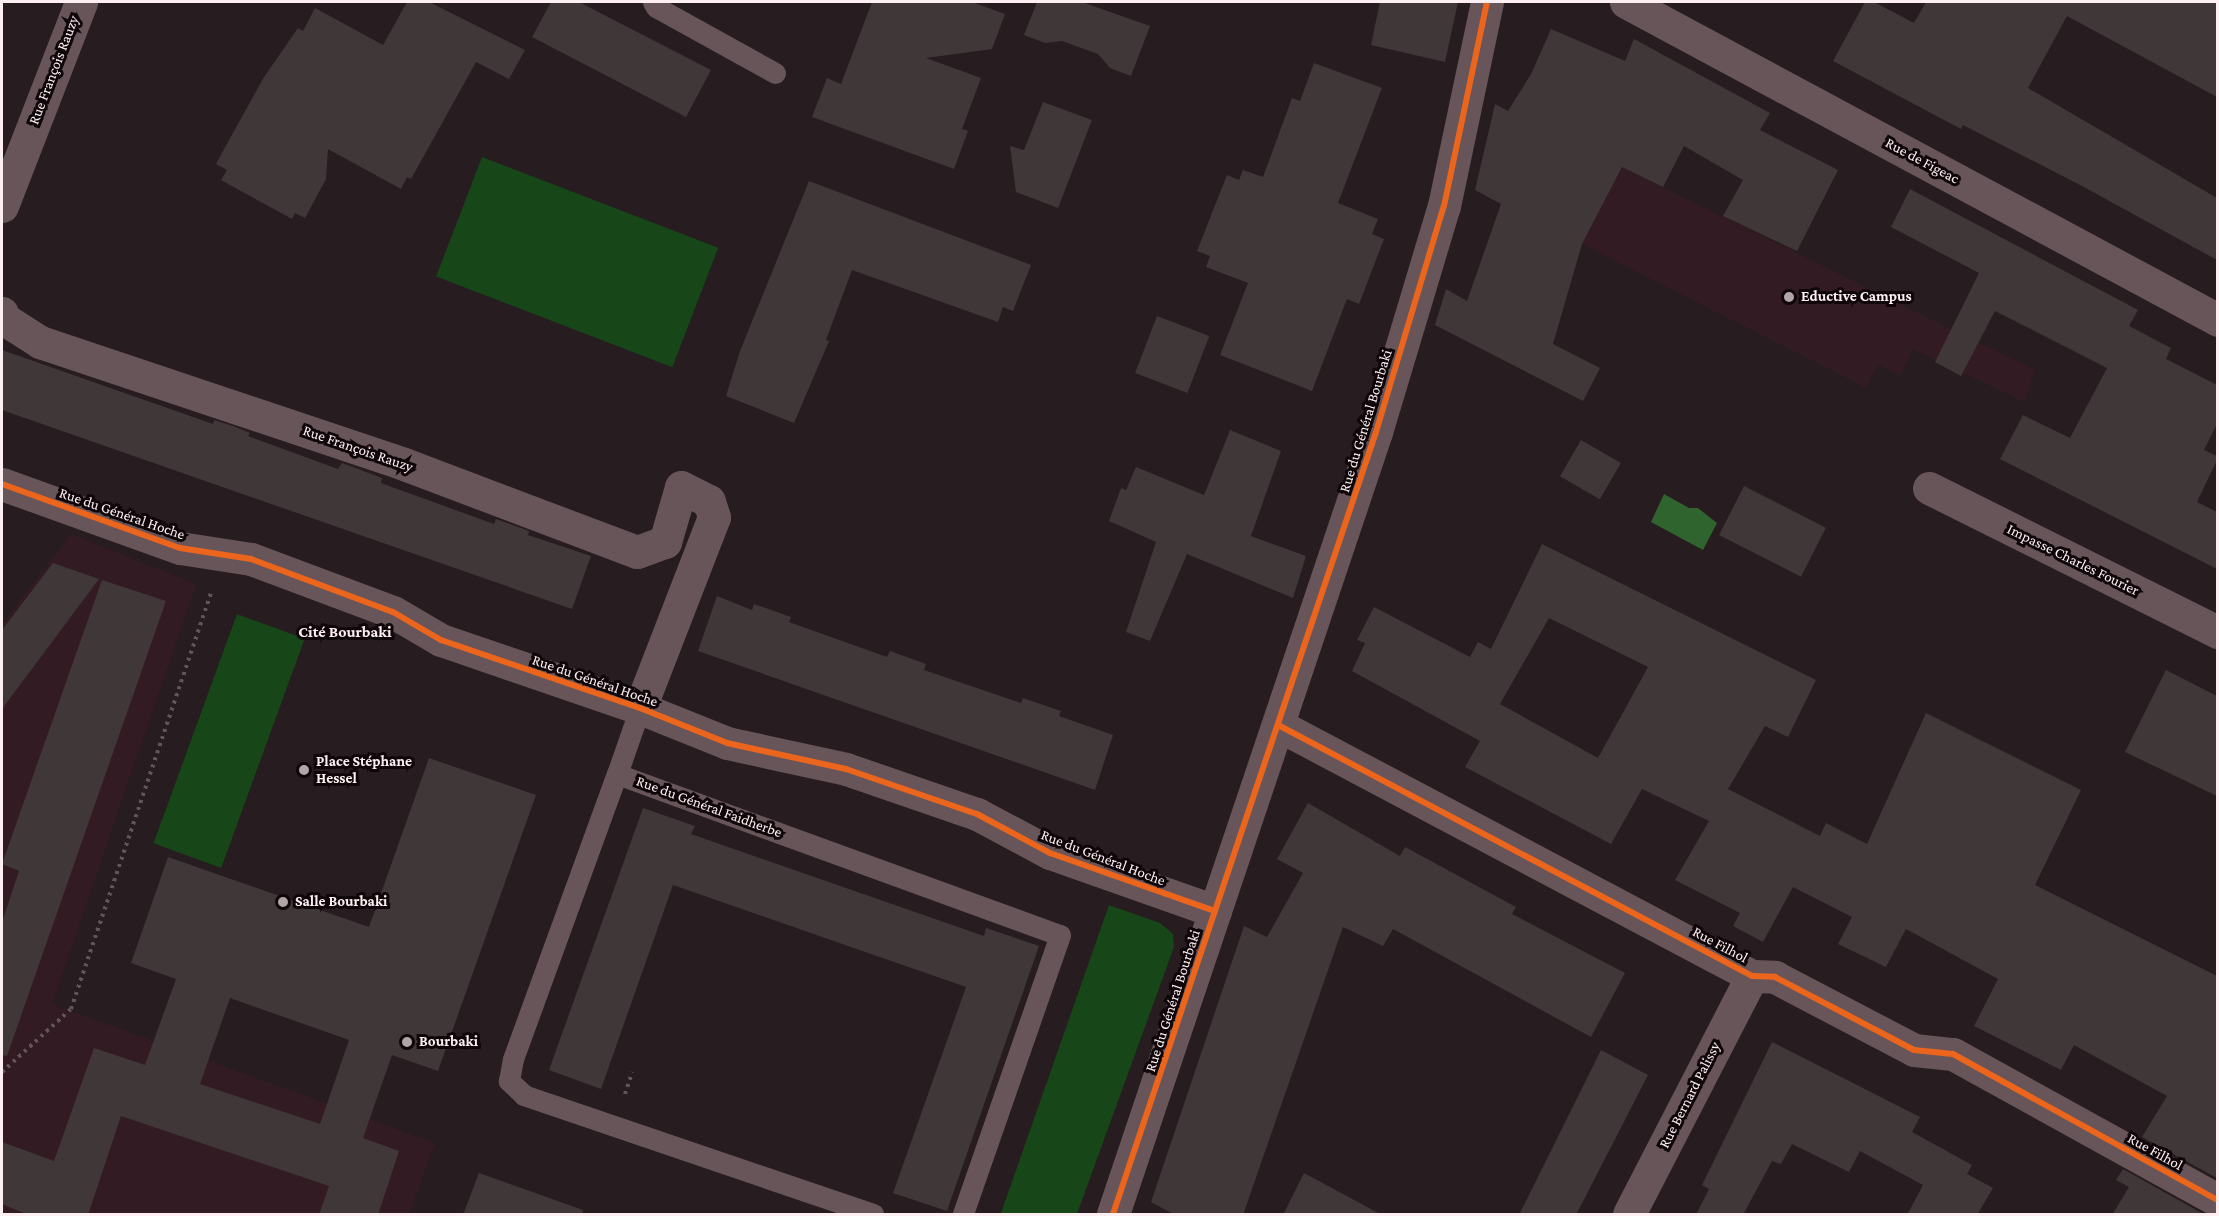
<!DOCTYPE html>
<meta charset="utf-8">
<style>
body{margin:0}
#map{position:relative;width:2219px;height:1216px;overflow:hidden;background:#271c1f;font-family:"Crimson Pro",serif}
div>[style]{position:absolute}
.built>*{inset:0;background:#321b22}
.green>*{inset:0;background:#174619;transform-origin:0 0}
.water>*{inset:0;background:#30642f}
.building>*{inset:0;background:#403739;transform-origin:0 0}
.path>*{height:4px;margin-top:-2px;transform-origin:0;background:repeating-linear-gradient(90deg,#625558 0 3px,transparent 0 7.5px)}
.service>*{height:21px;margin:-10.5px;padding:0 10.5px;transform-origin:10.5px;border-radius:10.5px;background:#67555a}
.minor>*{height:33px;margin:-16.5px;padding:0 16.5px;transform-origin:16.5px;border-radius:16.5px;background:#67555a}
.cycleway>*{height:6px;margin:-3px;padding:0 3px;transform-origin:3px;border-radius:3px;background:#eb651d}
.dots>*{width:16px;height:16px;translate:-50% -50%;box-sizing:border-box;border:3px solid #0e0608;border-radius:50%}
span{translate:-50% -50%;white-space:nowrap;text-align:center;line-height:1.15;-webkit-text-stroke:6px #0e0608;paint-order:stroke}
.street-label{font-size:15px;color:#fdeff2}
.poi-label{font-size:15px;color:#fdeff2;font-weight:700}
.left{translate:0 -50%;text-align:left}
.neighbourhood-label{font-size:16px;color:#fdeff2;font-weight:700}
.frame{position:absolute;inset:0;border:3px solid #fdeff2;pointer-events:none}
</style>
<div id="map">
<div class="built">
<i style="clip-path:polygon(1622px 167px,2035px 370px,2024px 402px,1913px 349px,1900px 375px,1878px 365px,1866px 388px,1582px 244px)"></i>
<i style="clip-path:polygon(71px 534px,196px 584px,52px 1004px,435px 1143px,409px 1214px,2px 1214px,2px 624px)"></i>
</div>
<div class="green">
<i style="left:482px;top:157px;width:253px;height:128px;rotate:21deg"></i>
<i style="left:237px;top:614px;width:72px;height:244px;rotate:20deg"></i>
<i style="clip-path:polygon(1109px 905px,1160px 923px,1173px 934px,1174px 947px,1077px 1214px,995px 1214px,1001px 1213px)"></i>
</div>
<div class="water">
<i style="clip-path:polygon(1664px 494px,1689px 508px,1698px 508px,1717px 523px,1703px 550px,1651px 522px)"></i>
</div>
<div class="building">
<i style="clip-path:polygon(407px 2px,429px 2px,525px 50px,509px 79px,476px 62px,411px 179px,407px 177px,401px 189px,328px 149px,326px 179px,305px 218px,295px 213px,292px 219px,221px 180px,227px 170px,216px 164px,229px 140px,264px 77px,298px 28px,303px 31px,315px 8px,383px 45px)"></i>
<i style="clip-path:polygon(551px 2px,579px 2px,711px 70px,686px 117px,532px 37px)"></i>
<i style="clip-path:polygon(872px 2px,972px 2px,1005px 14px,992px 49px,926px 58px,981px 78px,962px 129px,968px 131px,954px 169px,812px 117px,827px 78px,841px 84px)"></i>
<i style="clip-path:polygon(1037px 2px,1082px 2px,1150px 26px,1131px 76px,1110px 68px,1098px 54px,1062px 41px,1045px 43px,1024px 35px)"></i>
<i style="clip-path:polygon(1380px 2px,1458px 2px,1445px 62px,1371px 45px)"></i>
<i style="clip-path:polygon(1865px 2px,1874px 2px,1914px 23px,1926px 2px,2217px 2px,2217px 97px,2067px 16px,2028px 88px,2217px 198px,2217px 260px,2082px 186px,1963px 125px,1961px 129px,1833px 61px)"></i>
<i style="clip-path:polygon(1551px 29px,1625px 61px,1634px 39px,1770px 113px,1760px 130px,1838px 170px,1797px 251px,1723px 216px,1743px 180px,1684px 146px,1663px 187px,1622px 167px,1582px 244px,1553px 344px,1600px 368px,1583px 401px,1435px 325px,1446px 289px,1467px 301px,1501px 204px,1475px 190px,1495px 104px,1508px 111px,1531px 74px)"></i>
<i style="clip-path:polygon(1314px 63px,1382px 88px,1338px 203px,1378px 219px,1372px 234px,1384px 239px,1359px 304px,1347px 299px,1312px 391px,1220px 355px,1248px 283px,1206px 267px,1210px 256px,1197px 251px,1227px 175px,1239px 180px,1243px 170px,1263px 177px,1292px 98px,1300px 101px)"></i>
<i style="clip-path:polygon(1043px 102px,1092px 120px,1058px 208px,1016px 192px,1010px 146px,1024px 150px)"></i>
<i style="clip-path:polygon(809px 181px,1031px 265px,1013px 311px,1003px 307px,998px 322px,852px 270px,826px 340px,829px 341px,794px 423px,726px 396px,740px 351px)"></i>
<i style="clip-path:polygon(1910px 189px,2138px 310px,2129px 326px,2171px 348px,2166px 359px,2217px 385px,2217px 424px,2204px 450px,2217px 456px,2217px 460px,2197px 502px,2217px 512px,2217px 569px,2000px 459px,2023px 415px,2070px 438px,2107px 368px,1995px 311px,1961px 376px,1935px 362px,1979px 273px,1891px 227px)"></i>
<i style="left:1157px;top:316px;width:56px;height:61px;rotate:21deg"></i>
<i style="clip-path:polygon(2px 350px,213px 424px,214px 420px,233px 426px,250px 433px,248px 436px,338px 469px,342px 463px,382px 478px,381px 483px,494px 524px,496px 519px,529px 531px,528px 535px,591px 556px,572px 609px,2px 410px)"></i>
<i style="clip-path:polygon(1230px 430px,1281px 451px,1251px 536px,1306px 556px,1293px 598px,1187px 554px,1150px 641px,1126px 632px,1156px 542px,1109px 521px,1121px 488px,1126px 490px,1136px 467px,1204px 495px)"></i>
<i style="left:1581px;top:440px;width:46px;height:42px;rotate:30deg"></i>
<i style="left:1744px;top:486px;width:92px;height:55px;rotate:27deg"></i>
<i style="clip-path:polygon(evenodd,1542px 544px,1816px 680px,1788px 737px,1765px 726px,1728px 789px,1820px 836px,1826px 823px,1867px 844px,1926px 713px,2081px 790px,2035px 885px,2217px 976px,2217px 1178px,2142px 1137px,2167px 1096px,2074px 1045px,2061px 1070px,1974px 1026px,1998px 979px,1906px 929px,1886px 967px,1838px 944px,1852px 917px,1793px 887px,1763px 942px,1733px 926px,1740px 913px,1675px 880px,1709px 821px,1642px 789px,1611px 844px,1465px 767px,1480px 741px,1352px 671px,1365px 643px,1357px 640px,1374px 607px,1470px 657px,1478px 642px,1491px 649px,1542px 544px,1549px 618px,1648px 667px,1598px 758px,1500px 704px,1549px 618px)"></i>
<i style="clip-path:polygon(53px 563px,99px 579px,2px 709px,2px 630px)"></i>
<i style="clip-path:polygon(102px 580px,166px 601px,7px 1056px,2px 1055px,2px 922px,19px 871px,2px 864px)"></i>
<i style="clip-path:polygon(717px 596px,752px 610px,754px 604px,791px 617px,789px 622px,887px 657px,890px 651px,926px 664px,924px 670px,1021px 703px,1023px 698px,1061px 711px,1059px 716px,1113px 735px,1095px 790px,698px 651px)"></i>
<i style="clip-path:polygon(2166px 670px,2217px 696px,2217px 796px,2125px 752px)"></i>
<i style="clip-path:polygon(evenodd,429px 758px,536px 795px,438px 1071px,392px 1055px,363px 1138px,399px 1151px,378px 1215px,319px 1215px,329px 1186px,121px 1116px,88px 1215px,29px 1215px,2px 1204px,2px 1142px,54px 1161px,94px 1048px,145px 1065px,176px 979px,131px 963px,168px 857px,369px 927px,429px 758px,230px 998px,349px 1040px,320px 1124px,200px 1084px,230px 998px)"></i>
<i style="clip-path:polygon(1308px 803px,1400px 856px,1405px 847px,1516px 907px,1512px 914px,1625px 973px,1591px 1037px,1393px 929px,1383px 946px,1343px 927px,1243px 1215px,1175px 1215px,1151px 1202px,1244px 926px,1267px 937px,1303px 873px,1277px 859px)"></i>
<i style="clip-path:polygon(643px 808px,695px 826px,691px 834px,984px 936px,986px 928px,1039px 946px,947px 1211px,893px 1193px,966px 987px,673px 885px,601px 1089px,549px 1070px)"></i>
<i style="clip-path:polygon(1772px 1042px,1920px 1117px,1912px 1132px,1972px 1165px,1967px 1174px,1993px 1188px,1977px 1215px,1907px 1215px,1923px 1185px,1860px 1151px,1849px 1172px,1792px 1144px,1781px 1164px,1772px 1161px,1743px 1215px,1696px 1215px,1709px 1189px,1702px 1185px)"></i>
<i style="clip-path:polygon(1601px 1050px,1648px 1075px,1576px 1215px,1519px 1215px)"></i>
<i style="clip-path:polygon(2123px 1169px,2205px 1215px,2112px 1215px,2129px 1187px,2116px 1180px)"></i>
<i style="clip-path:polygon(479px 1173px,583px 1210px,582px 1215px,463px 1215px)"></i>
<i style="clip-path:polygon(1304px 1173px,1382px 1215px,1283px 1215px)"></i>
</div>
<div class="path">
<i style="left:2px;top:1072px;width:93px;rotate:-42.4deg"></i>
<i style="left:71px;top:1009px;width:440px;rotate:-71.4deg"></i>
<i style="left:625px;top:1094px;width:23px;rotate:-72deg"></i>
</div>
<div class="service">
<i style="left:653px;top:2px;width:6px;rotate:59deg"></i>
<i style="left:656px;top:7px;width:136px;rotate:29deg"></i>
<i style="left:617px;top:774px;width:70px;rotate:-70.8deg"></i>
<i style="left:873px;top:1214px;width:369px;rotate:-161.2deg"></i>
<i style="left:524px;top:1095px;width:21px;rotate:-137deg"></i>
<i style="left:509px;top:1081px;width:22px;rotate:-80deg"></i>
<i style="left:513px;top:1059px;width:303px;rotate:-70deg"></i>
<i style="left:617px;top:774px;width:471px;rotate:20deg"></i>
<i style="left:1060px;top:935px;width:295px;rotate:109.2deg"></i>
</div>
<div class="minor">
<i style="left:1626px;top:2px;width:672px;rotate:28.24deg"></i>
<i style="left:2px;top:206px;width:219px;rotate:-68.8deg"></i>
<i style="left:2px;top:313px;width:6px;rotate:72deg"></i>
<i style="left:4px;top:319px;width:43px;rotate:32.6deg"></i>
<i style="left:40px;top:342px;width:384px;rotate:18.5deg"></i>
<i style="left:404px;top:464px;width:249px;rotate:20.7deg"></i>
<i style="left:637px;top:552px;width:30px;rotate:-20deg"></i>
<i style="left:665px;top:542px;width:57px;rotate:-73.8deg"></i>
<i style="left:681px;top:487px;width:31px;rotate:27deg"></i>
<i style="left:709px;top:501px;width:17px;rotate:73deg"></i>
<i style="left:714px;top:517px;width:205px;rotate:111.2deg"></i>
<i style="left:2px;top:484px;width:189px;rotate:19.8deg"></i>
<i style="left:180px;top:548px;width:72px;rotate:8.8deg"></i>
<i style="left:251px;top:559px;width:152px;rotate:20.5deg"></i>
<i style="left:393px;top:612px;width:56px;rotate:30.3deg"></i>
<i style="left:441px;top:640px;width:210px;rotate:18.9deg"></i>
<i style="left:640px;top:708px;width:94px;rotate:21.9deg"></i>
<i style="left:727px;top:743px;width:122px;rotate:12.3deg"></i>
<i style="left:846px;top:769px;width:139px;rotate:19deg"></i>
<i style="left:977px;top:814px;width:83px;rotate:28.1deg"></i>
<i style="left:1050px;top:853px;width:175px;rotate:19.4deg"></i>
<i style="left:1929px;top:488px;width:323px;rotate:26.5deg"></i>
<i style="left:1280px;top:726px;width:534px;rotate:27.91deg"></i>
<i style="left:1752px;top:976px;width:23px;rotate:2deg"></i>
<i style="left:1775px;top:977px;width:157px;rotate:27.7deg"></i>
<i style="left:1914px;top:1050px;width:39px;rotate:6deg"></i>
<i style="left:1953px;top:1054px;width:303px;rotate:28.9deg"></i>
<i style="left:1113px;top:1214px;width:825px;rotate:-71.41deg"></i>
<i style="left:1376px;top:432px;width:236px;rotate:-73.3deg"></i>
<i style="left:1444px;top:206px;width:208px;rotate:-78.1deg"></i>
<i style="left:1629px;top:1214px;width:268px;rotate:-62.7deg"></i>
</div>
<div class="cycleway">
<i style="left:2px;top:484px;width:189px;rotate:19.8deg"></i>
<i style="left:180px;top:548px;width:72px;rotate:8.8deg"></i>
<i style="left:251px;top:559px;width:152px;rotate:20.5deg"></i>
<i style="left:393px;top:612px;width:56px;rotate:30.3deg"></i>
<i style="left:441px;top:640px;width:210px;rotate:18.9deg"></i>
<i style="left:640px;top:708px;width:94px;rotate:21.9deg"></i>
<i style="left:727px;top:743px;width:122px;rotate:12.3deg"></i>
<i style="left:846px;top:769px;width:139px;rotate:19deg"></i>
<i style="left:977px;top:814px;width:83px;rotate:28.1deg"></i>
<i style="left:1050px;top:853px;width:175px;rotate:19.4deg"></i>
<i style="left:1280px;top:726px;width:534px;rotate:27.91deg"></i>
<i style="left:1752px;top:976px;width:23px;rotate:2deg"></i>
<i style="left:1775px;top:977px;width:157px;rotate:27.7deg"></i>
<i style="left:1914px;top:1050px;width:39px;rotate:6deg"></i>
<i style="left:1953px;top:1054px;width:303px;rotate:28.9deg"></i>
<i style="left:1113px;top:1214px;width:825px;rotate:-71.41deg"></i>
<i style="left:1376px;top:432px;width:236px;rotate:-73.3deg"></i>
<i style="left:1444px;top:206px;width:208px;rotate:-78.1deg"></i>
</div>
<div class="dots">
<i style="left:1789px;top:297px;background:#b2a5a8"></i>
<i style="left:304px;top:770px;background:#b2a5a8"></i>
<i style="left:283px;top:902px;background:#b2a5a8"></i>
<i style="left:407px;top:1042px;background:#b2a5a8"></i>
</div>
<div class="street-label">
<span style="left:54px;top:70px;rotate:-69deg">Rue François Rauzy</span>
<span style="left:1922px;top:161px;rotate:28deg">Rue de Figeac</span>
<span style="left:1366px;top:421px;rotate:-73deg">Rue du Général Bourbaki</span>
<span style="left:358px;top:449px;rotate:19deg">Rue François Rauzy</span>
<span style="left:122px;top:514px;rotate:19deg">Rue du Général Hoche</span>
<span style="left:2073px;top:560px;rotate:26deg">Impasse Charles Fourier</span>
<span style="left:595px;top:681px;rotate:19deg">Rue du Général Hoche</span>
<span style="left:709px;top:807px;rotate:20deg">Rue du Général Faidherbe</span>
<span style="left:1103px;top:858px;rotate:21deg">Rue du Général Hoche</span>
<span style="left:1720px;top:945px;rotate:28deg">Rue Filhol</span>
<span style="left:1173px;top:1001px;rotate:-72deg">Rue du Général Bourbaki</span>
<span style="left:1690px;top:1095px;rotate:-63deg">Rue Bernard Palissy</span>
<span style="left:2155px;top:1152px;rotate:29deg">Rue Filhol</span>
</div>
<div class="poi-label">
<span class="left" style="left:1801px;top:297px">Eductive Campus</span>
<span class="left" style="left:316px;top:770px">Place Stéphane<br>Hessel</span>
<span class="left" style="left:295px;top:902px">Salle Bourbaki</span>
<span class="left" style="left:419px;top:1042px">Bourbaki</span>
</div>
<div class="neighbourhood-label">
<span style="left:345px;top:632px">Cité Bourbaki</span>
</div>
<div class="frame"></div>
</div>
